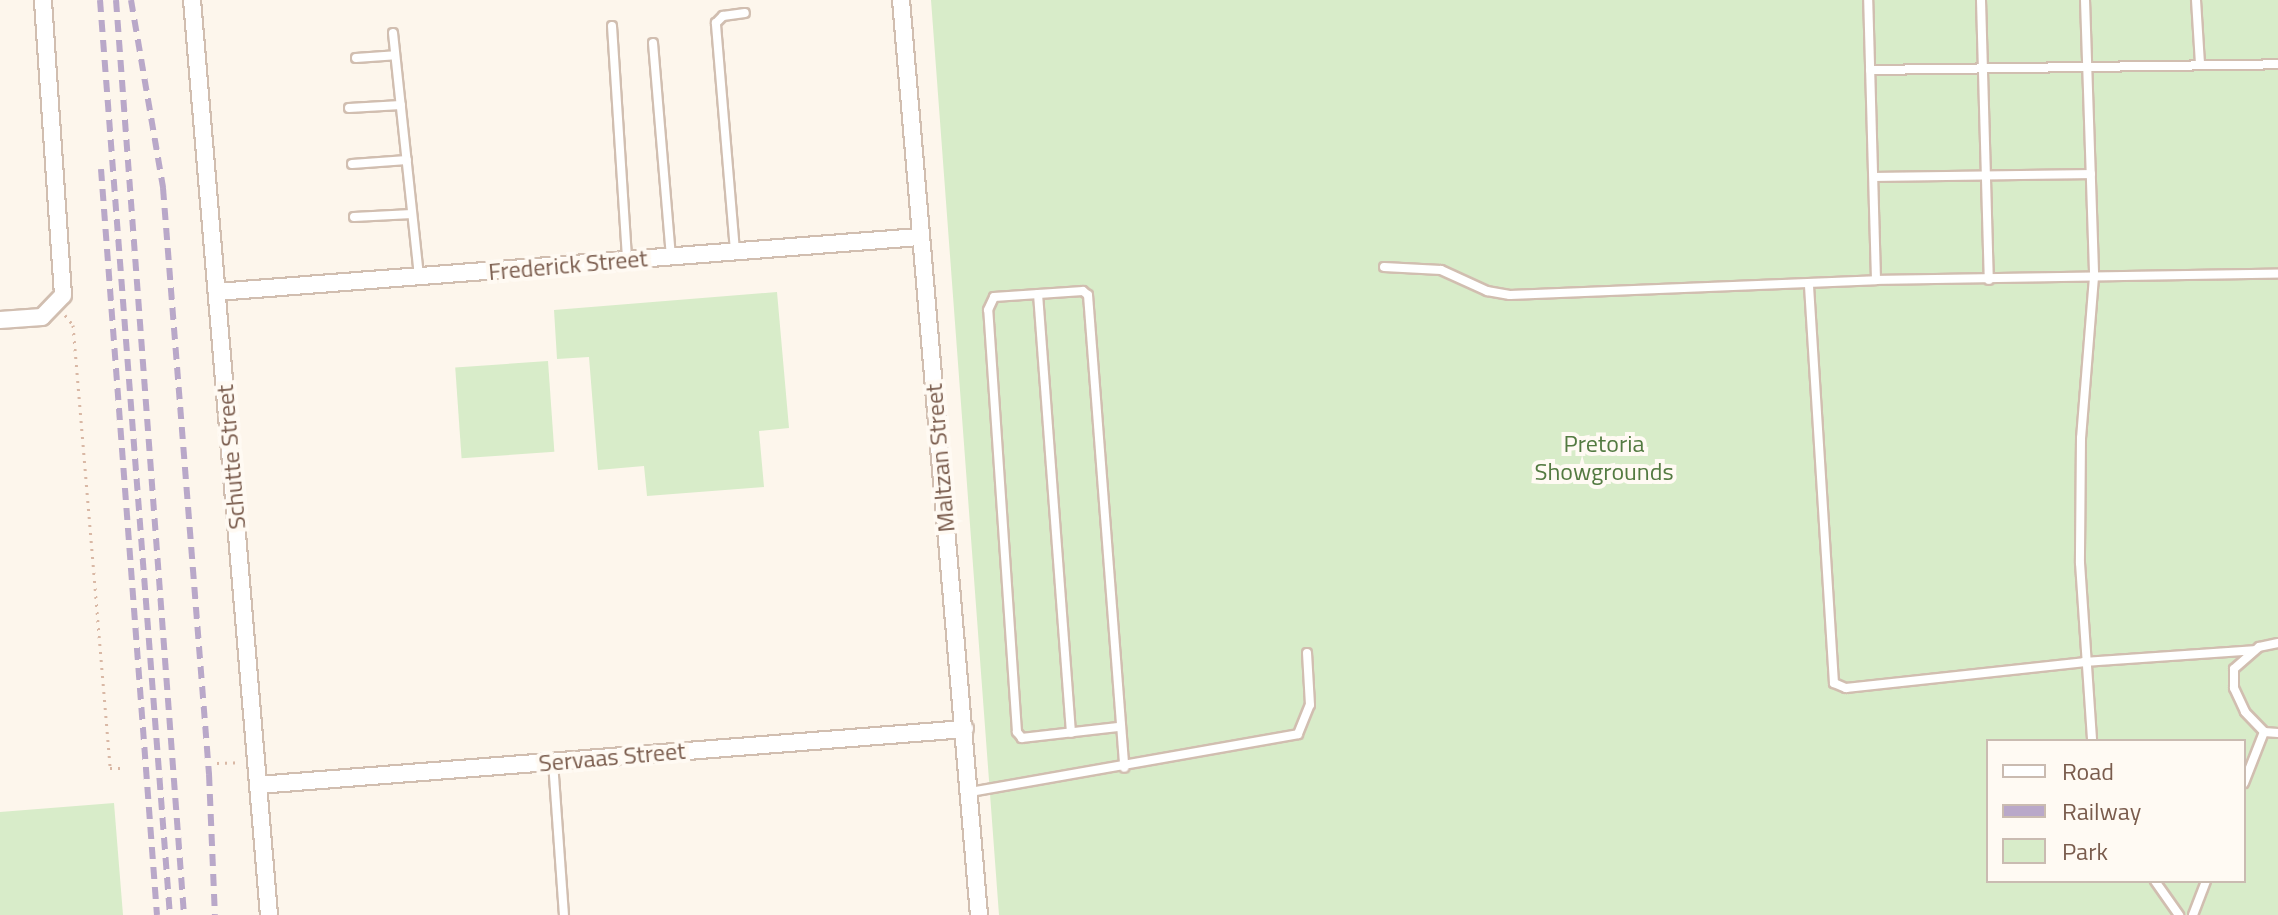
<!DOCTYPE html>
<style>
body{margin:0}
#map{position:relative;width:2278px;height:915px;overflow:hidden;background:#fdf6ec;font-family:"Titillium Web",sans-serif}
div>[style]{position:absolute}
.green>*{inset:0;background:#d8ecc9;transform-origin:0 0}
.path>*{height:3px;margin-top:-1.5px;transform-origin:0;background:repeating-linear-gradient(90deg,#d9b8a5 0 2px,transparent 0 8px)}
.roads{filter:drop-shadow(2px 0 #d1beb0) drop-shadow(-2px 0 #d1beb0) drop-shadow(0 2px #d1beb0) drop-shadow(0 -2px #d1beb0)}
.lane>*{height:8px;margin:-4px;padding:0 4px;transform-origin:4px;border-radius:4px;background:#fff}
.street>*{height:16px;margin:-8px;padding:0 8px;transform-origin:8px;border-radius:8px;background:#fff}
.rail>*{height:6px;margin-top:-3px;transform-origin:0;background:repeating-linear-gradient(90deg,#b9a8c9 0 12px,transparent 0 20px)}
span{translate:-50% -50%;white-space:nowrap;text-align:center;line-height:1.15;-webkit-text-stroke:8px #fffaf3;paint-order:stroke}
.street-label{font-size:24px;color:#7a5c4d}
.park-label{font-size:24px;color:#537a41}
.legend{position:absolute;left:1986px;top:739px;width:260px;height:144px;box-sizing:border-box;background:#fffaf3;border:2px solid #cabbb1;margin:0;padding:10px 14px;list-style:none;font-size:24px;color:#7a5c4d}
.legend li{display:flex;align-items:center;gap:16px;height:40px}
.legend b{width:40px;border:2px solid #cabbb1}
</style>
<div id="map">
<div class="green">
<i style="clip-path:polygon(evenodd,931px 0,2278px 0,2278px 915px,999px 915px,931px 0,1988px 741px,2244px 741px,2244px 881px,1988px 881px,1988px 741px)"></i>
<i style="clip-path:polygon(777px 292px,789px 428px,759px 431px,764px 487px,647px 496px,644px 466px,598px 470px,589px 357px,557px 359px,554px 310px)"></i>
<i style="left:548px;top:361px;width:91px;height:93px;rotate:86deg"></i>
<i style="clip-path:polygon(114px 803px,123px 915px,0 915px,0 812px)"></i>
</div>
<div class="path">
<i style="left:65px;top:315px;width:13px;rotate:51deg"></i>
<i style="left:73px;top:325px;width:445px;rotate:85.2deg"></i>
<i style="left:110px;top:768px;width:14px"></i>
<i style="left:217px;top:763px;width:24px;rotate:-2deg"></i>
</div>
<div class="roads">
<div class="lane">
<i style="left:1981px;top:0;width:280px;rotate:88.4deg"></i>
<i style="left:2085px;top:0;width:277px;rotate:88.1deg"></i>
<i style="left:2094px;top:277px;width:162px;rotate:94.6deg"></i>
<i style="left:2081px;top:438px;width:125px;rotate:90.5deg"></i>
<i style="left:2080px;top:563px;width:178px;rotate:86.1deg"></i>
<i style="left:2196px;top:0;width:64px;rotate:86.4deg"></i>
<i style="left:612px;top:26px;width:233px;rotate:86.3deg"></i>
<i style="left:393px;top:33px;width:244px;rotate:83.9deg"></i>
<i style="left:653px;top:43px;width:214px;rotate:85.2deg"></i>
<i style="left:356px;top:58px;width:39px;rotate:-4deg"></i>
<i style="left:1870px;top:70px;width:408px;rotate:-0.8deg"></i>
<i style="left:349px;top:108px;width:52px;rotate:-3.3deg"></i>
<i style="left:352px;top:164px;width:55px;rotate:-4.2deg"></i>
<i style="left:1876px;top:177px;width:215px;rotate:-0.8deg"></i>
<i style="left:354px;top:217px;width:58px;rotate:-3deg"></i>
<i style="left:735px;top:251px;width:229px;rotate:-94.8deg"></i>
<i style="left:716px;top:23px;width:10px;rotate:-45deg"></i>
<i style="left:723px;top:16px;width:22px;rotate:-8deg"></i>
<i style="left:1384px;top:267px;width:57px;rotate:3deg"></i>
<i style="left:1441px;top:270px;width:51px;rotate:24.5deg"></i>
<i style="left:1487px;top:291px;width:23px;rotate:10deg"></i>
<i style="left:1510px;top:295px;width:366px;rotate:-2.3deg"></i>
<i style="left:1876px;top:280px;width:280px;rotate:-91.6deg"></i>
<i style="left:1876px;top:280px;width:402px;rotate:-0.9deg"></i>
<i style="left:1809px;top:286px;width:398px;rotate:86.4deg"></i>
<i style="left:1834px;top:683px;width:13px;rotate:23deg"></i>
<i style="left:1846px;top:688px;width:239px;rotate:-6.2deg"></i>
<i style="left:2084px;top:662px;width:170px;rotate:-4deg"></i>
<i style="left:1038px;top:294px;width:440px;rotate:85.7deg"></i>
<i style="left:2278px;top:643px;width:19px;rotate:168deg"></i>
<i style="left:2259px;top:647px;width:33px;rotate:139deg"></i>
<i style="left:2234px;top:669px;width:19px;rotate:90deg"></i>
<i style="left:2234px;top:688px;width:26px;rotate:65deg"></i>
<i style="left:2245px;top:712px;width:28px;rotate:46deg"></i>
<i style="left:2264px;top:732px;width:14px;rotate:4deg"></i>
<i style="left:1118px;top:727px;width:97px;rotate:173.5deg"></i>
<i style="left:1022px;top:738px;width:8px;rotate:-130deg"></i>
<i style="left:1017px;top:732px;width:423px;rotate:-93.9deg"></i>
<i style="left:988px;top:310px;width:14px;rotate:-65deg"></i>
<i style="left:994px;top:297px;width:89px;rotate:-3.9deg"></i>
<i style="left:1083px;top:291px;width:6px;rotate:39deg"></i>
<i style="left:1088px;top:295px;width:474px;rotate:85.6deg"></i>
<i style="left:553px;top:762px;width:153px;rotate:85.9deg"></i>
<i style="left:2244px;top:783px;width:55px;rotate:-68.6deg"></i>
<i style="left:970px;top:792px;width:333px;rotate:-10deg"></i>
<i style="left:1298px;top:734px;width:31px;rotate:-68deg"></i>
<i style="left:1310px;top:705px;width:52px;rotate:-93.3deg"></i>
<i style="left:2155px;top:881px;width:42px;rotate:54.8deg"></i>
<i style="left:2193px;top:915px;width:36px;rotate:-69deg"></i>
</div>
<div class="street">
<i style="left:192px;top:0;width:918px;rotate:85.19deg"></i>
<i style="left:901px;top:0;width:918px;rotate:85.13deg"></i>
<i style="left:217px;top:292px;width:704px;rotate:-4.48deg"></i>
<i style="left:0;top:320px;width:42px;rotate:-4.1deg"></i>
<i style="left:42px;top:317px;width:30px;rotate:-46deg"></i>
<i style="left:63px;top:295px;width:296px;rotate:-93.9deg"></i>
<i style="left:258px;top:785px;width:709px;rotate:-4.53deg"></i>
</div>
</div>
<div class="rail">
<i style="left:100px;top:0;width:918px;rotate:85.63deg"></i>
<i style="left:116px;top:0;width:918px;rotate:85.75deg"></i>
<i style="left:131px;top:0;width:191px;rotate:80.3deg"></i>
<i style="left:163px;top:188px;width:588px;rotate:85.51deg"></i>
<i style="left:209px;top:774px;width:141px;rotate:87.6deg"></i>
<i style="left:101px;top:169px;width:748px;rotate:85.71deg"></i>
</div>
<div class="street-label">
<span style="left:568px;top:265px;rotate:-5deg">Frederick Street</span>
<span style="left:231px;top:457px;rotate:-95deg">Schutte Street</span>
<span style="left:940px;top:458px;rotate:-95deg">Maltzan Street</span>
<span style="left:612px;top:757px;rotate:-5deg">Servaas Street</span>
</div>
<div class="park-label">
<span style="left:1604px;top:458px">Pretoria<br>Showgrounds</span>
</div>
<ul class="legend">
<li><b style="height:10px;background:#fff"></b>Road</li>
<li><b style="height:10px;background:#b9a8c9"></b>Railway</li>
<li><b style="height:22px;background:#d8ecc9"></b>Park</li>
</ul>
</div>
